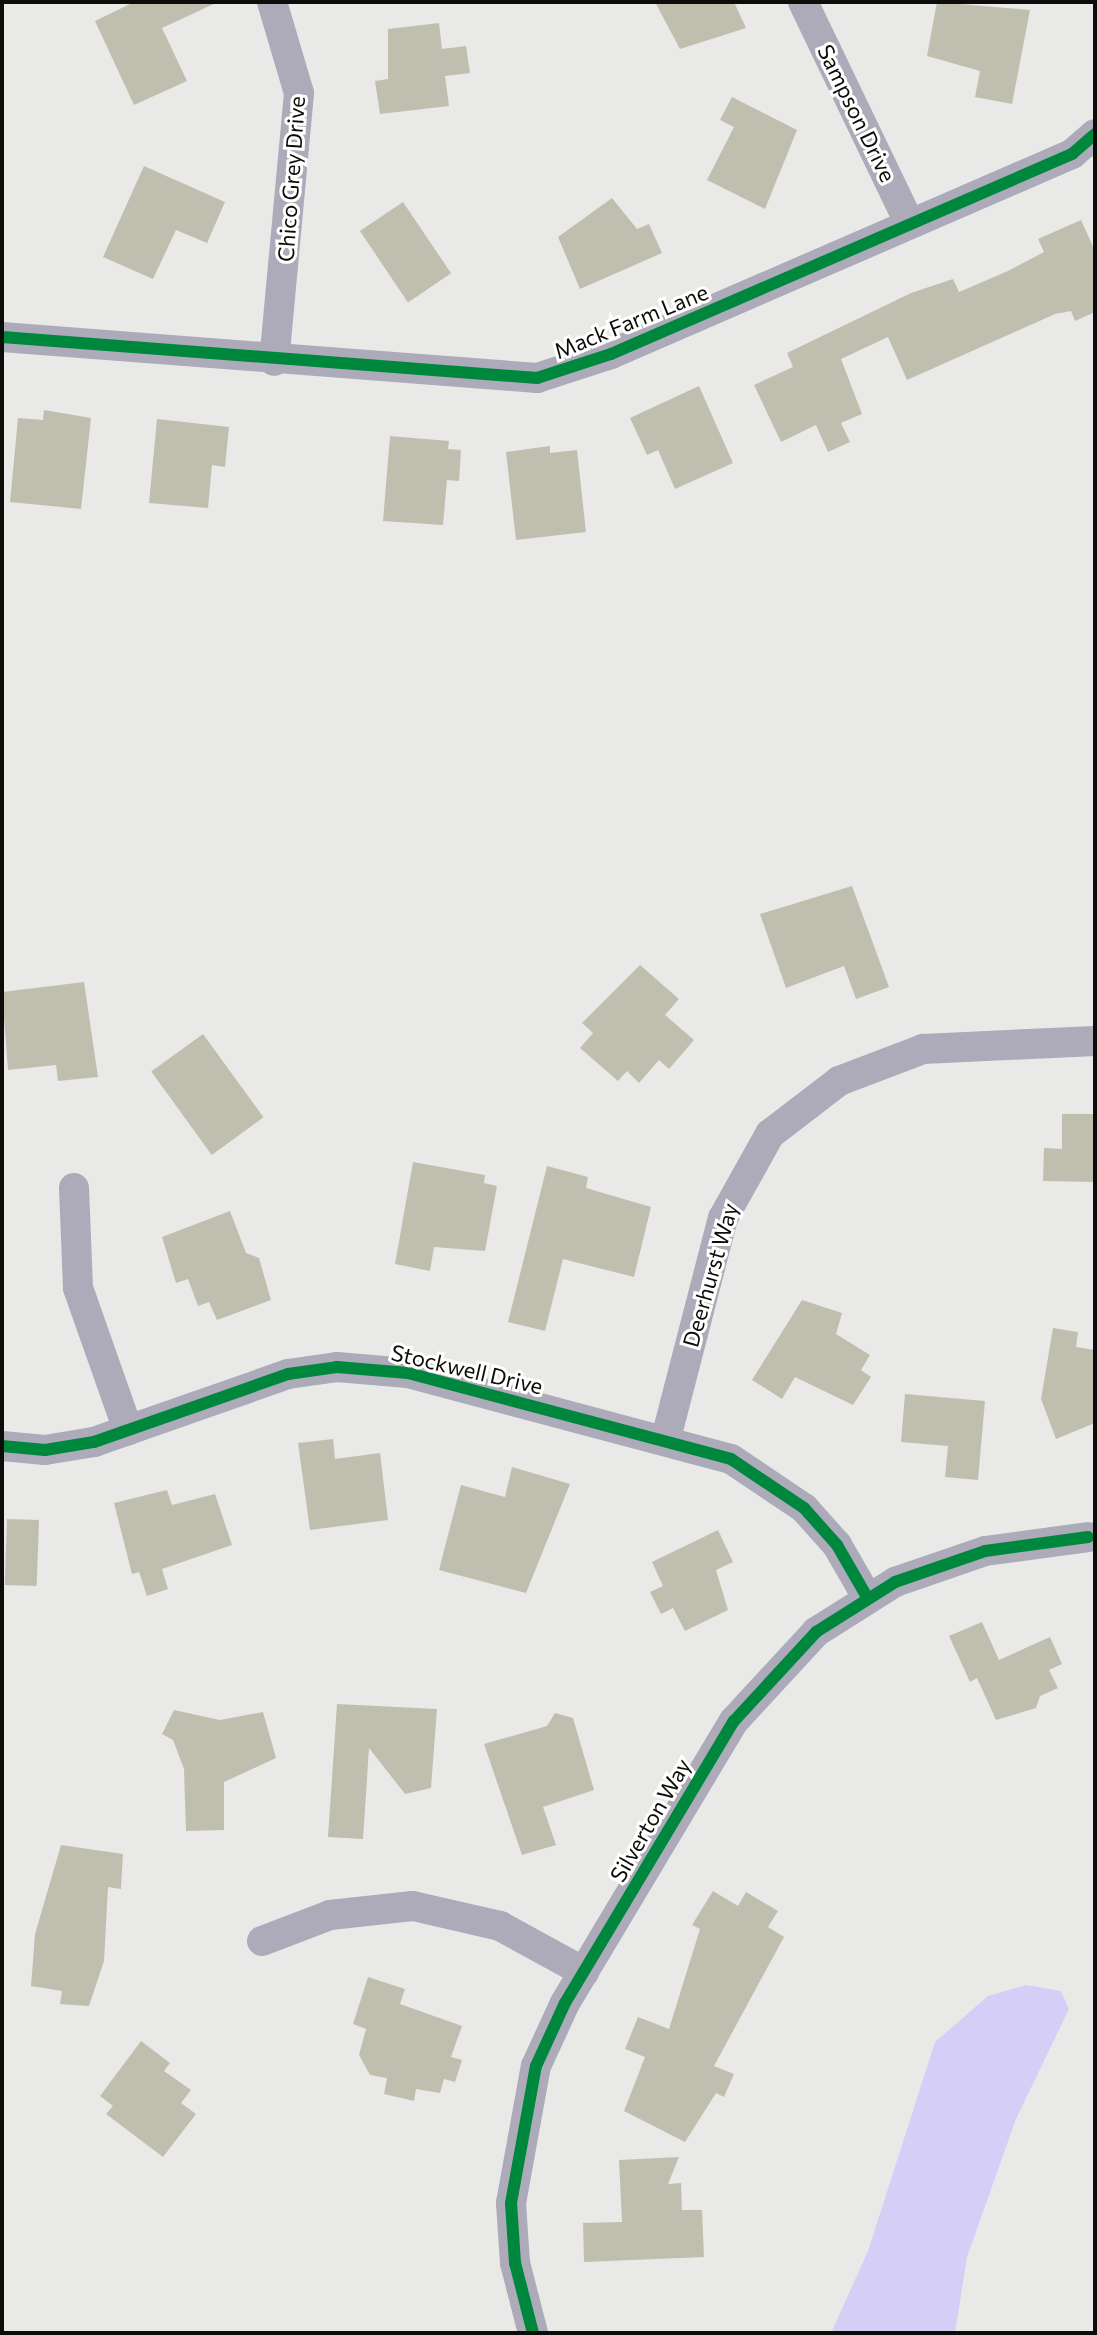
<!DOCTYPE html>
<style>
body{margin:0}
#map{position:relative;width:1097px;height:2335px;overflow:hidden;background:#e9e9e7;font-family:Commissioner,sans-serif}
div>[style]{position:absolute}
.water>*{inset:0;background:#d5cff8}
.building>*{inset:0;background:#c0bfaf;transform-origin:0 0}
.minor>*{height:30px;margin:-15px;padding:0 15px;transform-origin:15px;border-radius:15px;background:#adaab9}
.cycleway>*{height:12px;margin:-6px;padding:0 6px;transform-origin:6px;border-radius:6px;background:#00873e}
span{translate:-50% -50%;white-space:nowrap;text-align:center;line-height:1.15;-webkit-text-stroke:6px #fffffe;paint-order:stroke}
.street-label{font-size:22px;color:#0c0c0b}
.frame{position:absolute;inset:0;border:4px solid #0c0c0b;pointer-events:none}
</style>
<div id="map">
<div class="water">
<i style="clip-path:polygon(1026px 1985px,1061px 1991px,1069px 2009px,1016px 2119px,967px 2257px,955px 2333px,831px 2333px,868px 2251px,935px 2042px,988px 1996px)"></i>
</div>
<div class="building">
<i style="clip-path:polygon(134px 2px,218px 2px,162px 28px,187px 81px,134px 105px,95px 21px)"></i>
<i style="clip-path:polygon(655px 2px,734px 2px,746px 28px,680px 49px)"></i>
<i style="clip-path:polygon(937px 2px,1030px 10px,1012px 104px,975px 97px,980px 71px,927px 56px)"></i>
<i style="clip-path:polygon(439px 23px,442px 49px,466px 46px,470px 73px,445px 76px,449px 106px,380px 114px,375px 81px,388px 79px,388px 29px)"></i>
<i style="clip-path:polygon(732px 97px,797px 130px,765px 209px,707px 180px,734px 127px,720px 120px)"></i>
<i style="clip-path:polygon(144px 166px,225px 202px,207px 243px,176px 230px,153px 279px,103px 257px)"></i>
<i style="clip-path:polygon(612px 198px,637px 229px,649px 224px,662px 253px,580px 289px,558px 237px)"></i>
<i style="left:403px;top:202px;width:86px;height:52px;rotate:56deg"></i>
<i style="clip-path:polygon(1081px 220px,1095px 251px,1095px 312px,1075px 321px,1071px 311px,1055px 314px,907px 380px,888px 337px,841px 359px,862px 414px,841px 423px,850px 442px,828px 452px,816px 425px,781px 442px,754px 385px,793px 367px,787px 353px,911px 293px,953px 279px,959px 292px,1008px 271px,1044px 252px,1038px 239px)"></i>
<i style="clip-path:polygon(699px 386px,733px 463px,675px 489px,658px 450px,647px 455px,630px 418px)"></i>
<i style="clip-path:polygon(44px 410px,91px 418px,81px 509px,10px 502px,18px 418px,43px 420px)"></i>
<i style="clip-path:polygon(157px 419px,229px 427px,225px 467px,212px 465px,208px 508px,149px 503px)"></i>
<i style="clip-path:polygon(390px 436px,449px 441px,448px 449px,461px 450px,459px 481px,447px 480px,443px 525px,383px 521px)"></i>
<i style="clip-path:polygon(550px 446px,550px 453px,577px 450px,586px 532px,516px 540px,506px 452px)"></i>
<i style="clip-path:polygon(852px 886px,889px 987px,856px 999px,844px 966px,786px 988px,760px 914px)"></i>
<i style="clip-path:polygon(640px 965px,679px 999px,665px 1015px,694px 1040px,669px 1069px,659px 1060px,639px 1083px,627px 1071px,618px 1081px,580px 1048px,593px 1033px,582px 1023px)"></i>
<i style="clip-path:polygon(84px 982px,98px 1077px,58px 1081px,56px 1065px,8px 1070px,2px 992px)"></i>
<i style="left:203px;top:1034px;width:103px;height:64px;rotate:54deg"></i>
<i style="clip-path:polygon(1062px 1114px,1095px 1114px,1095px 1182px,1043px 1181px,1044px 1148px,1062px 1149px)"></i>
<i style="clip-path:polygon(413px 1162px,485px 1175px,484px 1183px,497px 1186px,485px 1251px,434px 1247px,430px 1271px,395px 1264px)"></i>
<i style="clip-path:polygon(547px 1166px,588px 1177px,586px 1188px,651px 1207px,634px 1277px,563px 1259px,545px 1331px,508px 1322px)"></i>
<i style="clip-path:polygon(230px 1211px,246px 1253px,259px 1258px,271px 1300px,217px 1320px,209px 1302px,198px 1306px,188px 1279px,176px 1283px,162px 1237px)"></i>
<i style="clip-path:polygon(802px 1300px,842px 1313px,836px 1334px,870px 1355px,861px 1370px,871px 1377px,853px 1405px,795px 1377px,782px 1399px,752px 1380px)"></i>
<i style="clip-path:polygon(1053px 1328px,1078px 1332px,1076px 1347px,1095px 1350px,1095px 1423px,1056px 1439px,1041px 1399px)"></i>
<i style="clip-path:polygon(905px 1394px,985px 1401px,978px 1480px,945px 1477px,948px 1446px,901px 1442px)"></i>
<i style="clip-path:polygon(333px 1439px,335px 1459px,380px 1453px,388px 1520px,310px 1530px,298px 1443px)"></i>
<i style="clip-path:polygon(512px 1467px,570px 1484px,526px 1593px,439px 1570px,461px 1485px,505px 1497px)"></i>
<i style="clip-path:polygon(167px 1490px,172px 1505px,215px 1494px,232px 1545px,162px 1569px,168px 1589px,147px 1596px,139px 1572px,132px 1574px,114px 1503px)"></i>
<i style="left:7px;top:1519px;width:32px;height:66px;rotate:2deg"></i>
<i style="clip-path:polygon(718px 1530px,733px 1562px,716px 1570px,728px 1610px,685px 1631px,673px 1608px,661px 1614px,650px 1592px,663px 1586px,652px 1562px)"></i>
<i style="clip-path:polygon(982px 1622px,999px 1660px,1050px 1637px,1062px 1664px,1049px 1670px,1058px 1688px,1040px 1696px,1036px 1708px,996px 1720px,977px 1678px,970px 1682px,949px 1636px)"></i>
<i style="clip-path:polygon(337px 1704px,437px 1709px,431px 1788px,405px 1794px,369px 1748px,363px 1839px,328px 1837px)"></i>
<i style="clip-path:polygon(174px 1710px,220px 1720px,263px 1712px,276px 1758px,224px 1782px,224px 1830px,186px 1831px,184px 1769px,173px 1740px,162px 1734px)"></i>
<i style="clip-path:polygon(555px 1713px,573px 1718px,594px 1790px,543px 1807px,556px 1845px,522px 1855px,484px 1744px,547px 1726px)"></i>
<i style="clip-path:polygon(61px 1845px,123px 1854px,121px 1889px,108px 1887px,104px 1961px,89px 2006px,60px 2004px,62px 1991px,31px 1986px,35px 1934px)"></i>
<i style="clip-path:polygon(713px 1891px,738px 1906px,746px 1892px,778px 1911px,768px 1927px,784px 1937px,714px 2066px,734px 2074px,724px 2097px,716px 2093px,685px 2142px,624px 2111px,645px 2057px,625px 2049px,638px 2017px,669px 2029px,700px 1929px,692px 1925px)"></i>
<i style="clip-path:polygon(368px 1977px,405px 1989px,400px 2004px,462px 2026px,451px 2057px,462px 2060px,455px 2082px,444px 2079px,440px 2093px,416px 2089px,414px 2101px,384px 2094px,387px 2078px,370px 2075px,359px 2055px,366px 2029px,353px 2024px)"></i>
<i style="clip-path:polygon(141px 2041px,170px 2063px,164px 2071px,191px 2090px,181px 2103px,196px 2114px,163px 2157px,106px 2114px,113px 2106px,100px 2096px)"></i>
<i style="clip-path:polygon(679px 2157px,668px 2184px,681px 2183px,682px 2210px,702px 2210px,704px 2257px,584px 2262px,583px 2223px,622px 2222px,619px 2160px)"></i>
</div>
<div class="minor">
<i style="left:272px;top:2px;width:95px;rotate:73.5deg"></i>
<i style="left:299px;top:93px;width:269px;rotate:95.3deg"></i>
<i style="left:803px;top:2px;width:246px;rotate:64.3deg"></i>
<i style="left:2px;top:337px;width:537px;rotate:4.38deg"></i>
<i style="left:537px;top:378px;width:78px;rotate:-18deg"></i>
<i style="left:611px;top:354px;width:503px;rotate:-23.45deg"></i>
<i style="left:1072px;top:154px;width:30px;rotate:-41deg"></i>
<i style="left:74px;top:1188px;width:100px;rotate:87.7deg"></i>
<i style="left:78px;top:1288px;width:151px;rotate:70.6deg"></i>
<i style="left:666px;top:1438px;width:227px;rotate:-75.5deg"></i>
<i style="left:723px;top:1218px;width:96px;rotate:-60.8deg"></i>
<i style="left:770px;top:1134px;width:87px;rotate:-37.5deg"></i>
<i style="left:839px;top:1081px;width:90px;rotate:-20.9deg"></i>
<i style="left:923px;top:1049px;width:172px;rotate:-2.7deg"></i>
<i style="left:2px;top:1446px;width:43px;rotate:5.3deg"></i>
<i style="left:45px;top:1450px;width:50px;rotate:-9.3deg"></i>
<i style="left:94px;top:1442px;width:206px;rotate:-19.3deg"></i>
<i style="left:288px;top:1374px;width:49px;rotate:-8.1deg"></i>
<i style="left:337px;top:1367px;width:71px;rotate:4.8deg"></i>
<i style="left:408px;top:1373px;width:334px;rotate:14.9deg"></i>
<i style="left:731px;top:1459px;width:88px;rotate:33.9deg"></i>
<i style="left:804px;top:1508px;width:50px;rotate:48.3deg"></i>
<i style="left:837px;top:1545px;width:60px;rotate:60deg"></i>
<i style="left:262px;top:1941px;width:73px;rotate:-20.9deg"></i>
<i style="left:330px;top:1915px;width:83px;rotate:-6.2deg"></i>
<i style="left:413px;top:1906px;width:89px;rotate:12.9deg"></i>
<i style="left:500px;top:1926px;width:96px;rotate:28.7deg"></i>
<i style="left:533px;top:2333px;width:72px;rotate:-104.4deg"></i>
<i style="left:515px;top:2263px;width:60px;rotate:-93.8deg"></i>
<i style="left:511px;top:2203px;width:139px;rotate:-79.7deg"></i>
<i style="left:536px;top:2066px;width:69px;rotate:-65.3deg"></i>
<i style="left:565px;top:2003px;width:329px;rotate:-59.1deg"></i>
<i style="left:734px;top:1721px;width:121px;rotate:-47.3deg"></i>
<i style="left:816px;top:1632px;width:93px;rotate:-32.3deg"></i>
<i style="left:895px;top:1582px;width:95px;rotate:-19deg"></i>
<i style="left:985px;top:1551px;width:104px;rotate:-7.7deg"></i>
</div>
<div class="cycleway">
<i style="left:2px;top:337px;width:537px;rotate:4.38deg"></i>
<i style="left:537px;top:378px;width:78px;rotate:-18deg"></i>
<i style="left:611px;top:354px;width:503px;rotate:-23.45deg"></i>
<i style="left:1072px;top:154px;width:30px;rotate:-41deg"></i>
<i style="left:2px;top:1446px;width:43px;rotate:5.3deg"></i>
<i style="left:45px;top:1450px;width:50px;rotate:-9.3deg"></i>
<i style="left:94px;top:1442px;width:206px;rotate:-19.3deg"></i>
<i style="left:288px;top:1374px;width:49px;rotate:-8.1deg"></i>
<i style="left:337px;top:1367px;width:71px;rotate:4.8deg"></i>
<i style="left:408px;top:1373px;width:334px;rotate:14.9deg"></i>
<i style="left:731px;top:1459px;width:88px;rotate:33.9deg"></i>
<i style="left:804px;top:1508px;width:50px;rotate:48.3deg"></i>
<i style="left:837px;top:1545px;width:60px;rotate:60deg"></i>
<i style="left:533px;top:2333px;width:72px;rotate:-104.4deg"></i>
<i style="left:515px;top:2263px;width:60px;rotate:-93.8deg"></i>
<i style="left:511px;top:2203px;width:139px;rotate:-79.7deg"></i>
<i style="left:536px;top:2066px;width:69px;rotate:-65.3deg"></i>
<i style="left:565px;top:2003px;width:329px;rotate:-59.1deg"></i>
<i style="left:734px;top:1721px;width:121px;rotate:-47.3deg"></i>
<i style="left:816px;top:1632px;width:93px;rotate:-32.3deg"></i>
<i style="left:895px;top:1582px;width:95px;rotate:-19deg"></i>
<i style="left:985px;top:1551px;width:104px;rotate:-7.7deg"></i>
</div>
<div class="street-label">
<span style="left:857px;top:113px;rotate:64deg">Sampson Drive</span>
<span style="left:291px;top:179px;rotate:-86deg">Chico Grey Drive</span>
<span style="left:631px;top:321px;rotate:-22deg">Mack Farm Lane</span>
<span style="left:710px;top:1275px;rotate:-74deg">Deerhurst Way</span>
<span style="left:467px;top:1369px;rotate:13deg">Stockwell Drive</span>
<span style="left:650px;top:1820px;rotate:-60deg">Silverton Way</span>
</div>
<div class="frame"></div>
</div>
